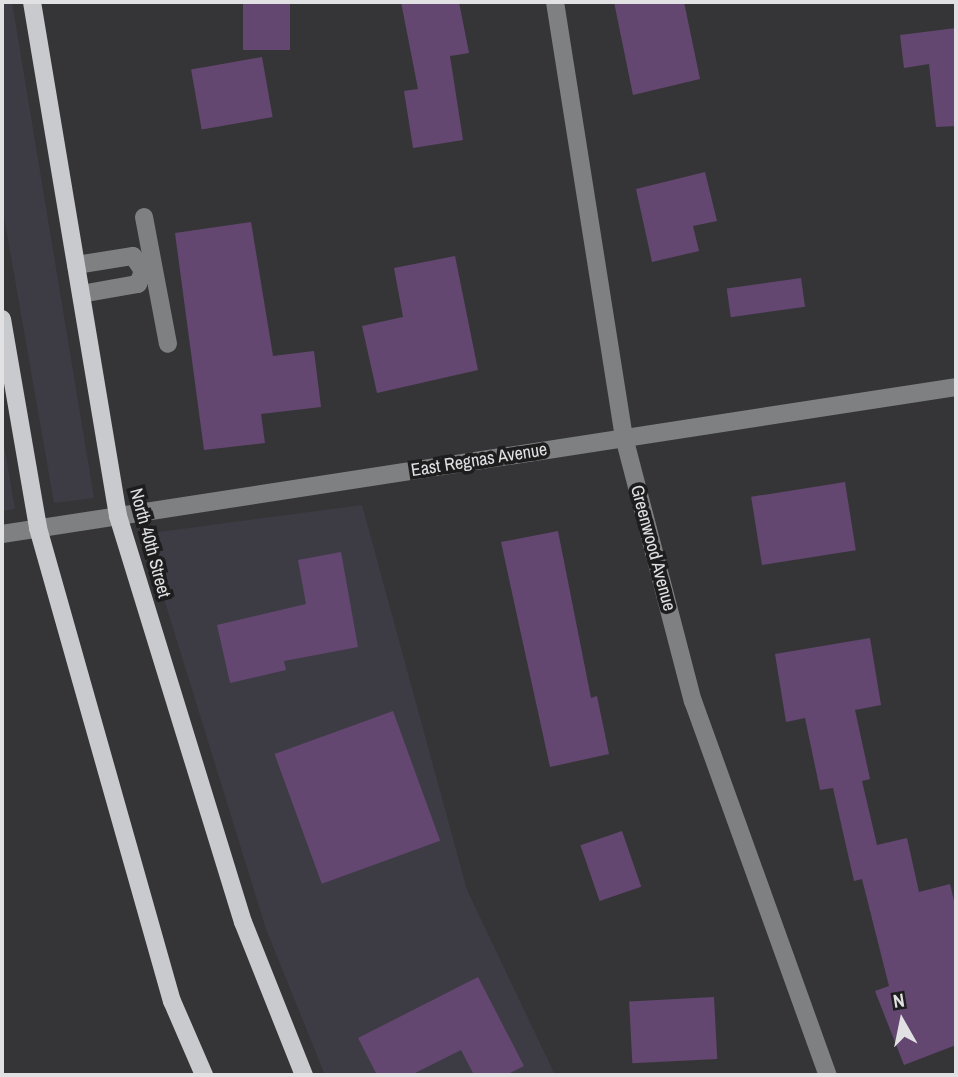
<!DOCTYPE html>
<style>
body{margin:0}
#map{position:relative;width:958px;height:1077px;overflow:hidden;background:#353538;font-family:"Archivo Narrow",sans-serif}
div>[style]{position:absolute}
.built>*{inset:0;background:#3d3c45}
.building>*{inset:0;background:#644770;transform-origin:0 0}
.minor>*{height:18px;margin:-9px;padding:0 9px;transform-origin:9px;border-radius:9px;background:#7f8082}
.major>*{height:18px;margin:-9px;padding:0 9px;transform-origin:9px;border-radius:9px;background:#c9cacd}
span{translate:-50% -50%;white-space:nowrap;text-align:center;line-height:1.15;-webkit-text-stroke:7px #1d1d1e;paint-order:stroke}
.street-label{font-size:18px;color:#e1e1e3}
.frame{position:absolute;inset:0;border:4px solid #e1e1e3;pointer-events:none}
.north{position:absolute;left:867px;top:986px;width:70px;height:70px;-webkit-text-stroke:5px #1d1d1e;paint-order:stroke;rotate:351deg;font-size:19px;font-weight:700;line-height:28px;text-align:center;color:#e1e1e3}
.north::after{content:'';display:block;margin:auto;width:24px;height:32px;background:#e1e1e3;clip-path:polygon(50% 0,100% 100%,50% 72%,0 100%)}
</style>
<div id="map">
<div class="built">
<i style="clip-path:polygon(2px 2px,12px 2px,94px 498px,54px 503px,2px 205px)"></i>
<i style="clip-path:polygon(2px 433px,15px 509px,2px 511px)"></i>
<i style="clip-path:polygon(362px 505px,467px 890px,555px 1075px,325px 1075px,266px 929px,144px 534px)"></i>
</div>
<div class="building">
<i style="left:243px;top:2px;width:47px;height:48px"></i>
<i style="clip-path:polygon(401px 2px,459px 2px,469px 53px,450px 56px,463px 140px,413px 148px,404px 91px,418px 89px)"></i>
<i style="clip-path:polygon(614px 2px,684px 2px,700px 79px,633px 95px)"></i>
<i style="clip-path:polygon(956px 28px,956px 126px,936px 127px,929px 64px,904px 68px,900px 35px)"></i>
<i style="left:262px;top:57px;width:61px;height:72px;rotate:80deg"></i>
<i style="clip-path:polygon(705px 172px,717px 221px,693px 226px,699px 251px,652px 262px,636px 189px)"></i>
<i style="clip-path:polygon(251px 222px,273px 356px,314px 351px,321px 407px,261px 414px,265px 443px,204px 450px,175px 233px)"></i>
<i style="clip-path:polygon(455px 256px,478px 370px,377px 393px,362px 326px,403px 317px,394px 268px)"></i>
<i style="left:801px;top:278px;width:29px;height:75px;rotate:82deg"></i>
<i style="left:845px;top:482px;width:69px;height:95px;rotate:81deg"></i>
<i style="clip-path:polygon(558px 531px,591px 698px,597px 696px,609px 754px,550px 767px,501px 542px)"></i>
<i style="clip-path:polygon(341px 552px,358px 647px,284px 661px,286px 670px,230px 683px,217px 625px,306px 604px,298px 560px)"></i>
<i style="clip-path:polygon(870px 638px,881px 705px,855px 710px,870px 779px,862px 781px,877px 845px,907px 838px,919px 892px,950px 884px,956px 909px,956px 1045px,904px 1065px,875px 991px,889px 986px,862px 879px,854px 881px,833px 788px,820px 790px,805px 718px,786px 722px,775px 654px)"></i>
<i style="left:393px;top:711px;width:138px;height:126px;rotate:70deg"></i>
<i style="left:622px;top:831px;width:59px;height:44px;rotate:71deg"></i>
<i style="clip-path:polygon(478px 977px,524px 1066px,506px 1075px,474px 1075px,461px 1050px,411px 1075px,377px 1075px,358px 1038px)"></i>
<i style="left:714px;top:997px;width:62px;height:85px;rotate:87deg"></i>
</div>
<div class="minor">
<i style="left:555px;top:2px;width:440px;rotate:81deg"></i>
<i style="left:624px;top:437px;width:273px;rotate:75.4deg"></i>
<i style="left:693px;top:701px;width:398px;rotate:70.2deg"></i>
<i style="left:144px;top:217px;width:129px;rotate:79.3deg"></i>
<i style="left:76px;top:265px;width:58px;rotate:-9deg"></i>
<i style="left:133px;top:256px;width:18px;rotate:56deg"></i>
<i style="left:81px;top:294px;width:58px;rotate:-10deg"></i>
<i style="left:138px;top:284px;width:14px;rotate:-69deg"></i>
<i style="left:2px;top:534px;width:965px;rotate:-8.76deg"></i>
</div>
<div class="major">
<i style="left:32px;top:2px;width:521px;rotate:80.5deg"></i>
<i style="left:118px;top:516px;width:425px;rotate:72.9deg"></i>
<i style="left:243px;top:922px;width:165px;rotate:68.3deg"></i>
<i style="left:2px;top:319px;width:212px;rotate:80.2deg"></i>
<i style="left:38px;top:528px;width:492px;rotate:74.2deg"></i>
<i style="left:172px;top:1001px;width:81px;rotate:66.6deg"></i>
</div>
<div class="street-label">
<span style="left:479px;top:460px;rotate:-9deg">East Regnas Avenue</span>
<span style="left:150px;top:543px;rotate:75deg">North 40th Street</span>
<span style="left:653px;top:548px;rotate:75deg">Greenwood Avenue</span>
</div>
<div class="frame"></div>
<div class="north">N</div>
</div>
